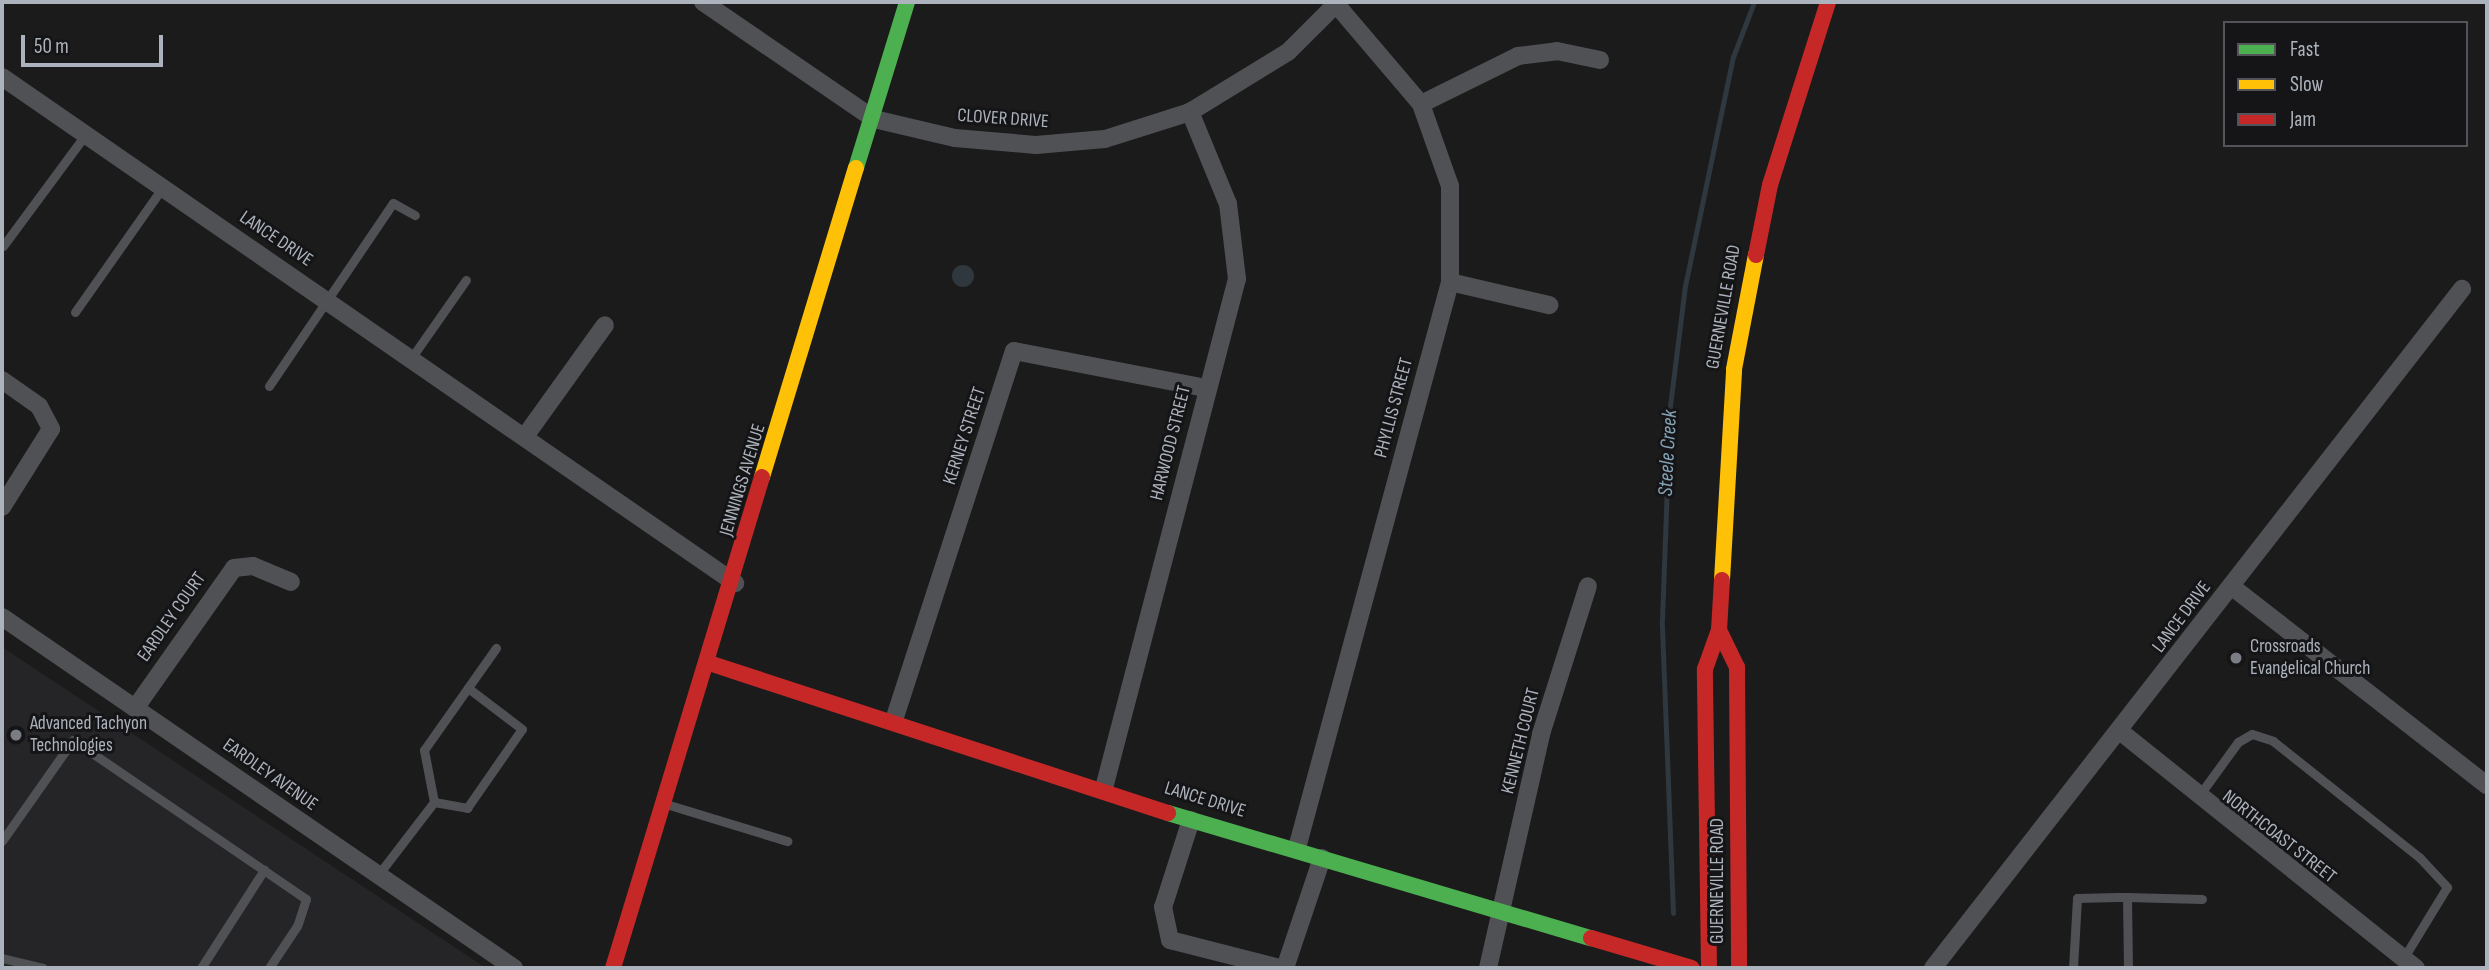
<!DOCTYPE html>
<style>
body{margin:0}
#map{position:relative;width:2489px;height:970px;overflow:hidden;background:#1b1b1b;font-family:"Sofia Sans Condensed",sans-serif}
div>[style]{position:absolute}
.built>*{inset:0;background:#252527}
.water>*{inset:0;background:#2e383e}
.round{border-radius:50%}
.stream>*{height:5px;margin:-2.5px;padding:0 2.5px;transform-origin:2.5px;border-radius:2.5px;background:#2e383e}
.lane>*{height:9px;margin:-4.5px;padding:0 4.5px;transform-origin:4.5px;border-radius:4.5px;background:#4f5154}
.street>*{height:18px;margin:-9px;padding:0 9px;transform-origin:9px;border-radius:9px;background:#4f5154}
.fast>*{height:16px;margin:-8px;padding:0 8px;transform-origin:8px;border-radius:8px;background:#4caf50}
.slow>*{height:16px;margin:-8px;padding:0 8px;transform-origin:8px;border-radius:8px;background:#ffc107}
.jam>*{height:16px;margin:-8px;padding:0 8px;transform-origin:8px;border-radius:8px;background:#c62828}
.dots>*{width:19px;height:19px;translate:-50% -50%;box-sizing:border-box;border:4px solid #151517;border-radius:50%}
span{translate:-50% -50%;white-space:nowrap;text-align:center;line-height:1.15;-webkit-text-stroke:6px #151517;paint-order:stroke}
.street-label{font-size:19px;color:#adb3bc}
.poi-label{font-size:19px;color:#adb3bc}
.left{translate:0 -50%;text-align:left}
.water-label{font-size:21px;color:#85a3b6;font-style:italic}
.frame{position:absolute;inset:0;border:4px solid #adb3bc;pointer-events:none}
.legend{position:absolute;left:2223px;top:21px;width:245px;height:126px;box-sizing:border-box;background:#151517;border:2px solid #525459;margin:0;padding:9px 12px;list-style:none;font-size:21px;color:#adb3bc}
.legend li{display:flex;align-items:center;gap:14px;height:35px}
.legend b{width:35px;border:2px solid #525459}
.scale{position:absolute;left:21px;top:35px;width:142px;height:32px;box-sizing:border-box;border:4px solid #adb3bc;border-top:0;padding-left:9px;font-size:21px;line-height:24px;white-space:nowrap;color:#adb3bc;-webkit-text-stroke:5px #151517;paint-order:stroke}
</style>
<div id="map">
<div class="built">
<i style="clip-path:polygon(2px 647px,486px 968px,2px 968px)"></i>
</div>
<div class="water">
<i class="round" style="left:952px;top:265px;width:22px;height:22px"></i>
</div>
<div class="stream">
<i style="left:1673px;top:913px;width:293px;rotate:-92.2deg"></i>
<i style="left:1662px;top:620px;width:214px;rotate:-87.9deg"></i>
<i style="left:1670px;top:406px;width:121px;rotate:-82.9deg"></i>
<i style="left:1685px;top:286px;width:234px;rotate:-78.2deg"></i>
<i style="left:1733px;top:57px;width:59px;rotate:-69.1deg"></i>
</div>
<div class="lane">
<i style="left:3px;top:246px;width:139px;rotate:-53.5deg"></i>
<i style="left:75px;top:312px;width:153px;rotate:-54.9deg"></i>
<i style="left:412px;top:357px;width:94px;rotate:-55deg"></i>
<i style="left:269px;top:386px;width:221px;rotate:-55.9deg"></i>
<i style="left:393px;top:203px;width:25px;rotate:29deg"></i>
<i style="left:2198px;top:797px;width:68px;rotate:-54deg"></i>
<i style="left:2238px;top:742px;width:16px;rotate:-30deg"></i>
<i style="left:2252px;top:734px;width:22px;rotate:18deg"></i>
<i style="left:2273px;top:741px;width:188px;rotate:38.5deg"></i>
<i style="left:2420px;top:858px;width:40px;rotate:47deg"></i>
<i style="left:2447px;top:887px;width:84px;rotate:121.4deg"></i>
<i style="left:434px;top:802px;width:34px;rotate:10deg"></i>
<i style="left:467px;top:808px;width:96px;rotate:-55.2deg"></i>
<i style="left:522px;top:729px;width:68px;rotate:-142.8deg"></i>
<i style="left:666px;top:804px;width:127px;rotate:17deg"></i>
<i style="left:2px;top:841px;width:123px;rotate:-54.9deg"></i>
<i style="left:73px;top:740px;width:282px;rotate:34.3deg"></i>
<i style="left:306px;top:899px;width:28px;rotate:108deg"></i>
<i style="left:297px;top:926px;width:50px;rotate:123.7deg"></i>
<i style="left:378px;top:875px;width:92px;rotate:-52.5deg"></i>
<i style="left:434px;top:802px;width:53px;rotate:-100.9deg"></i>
<i style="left:424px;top:750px;width:125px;rotate:-54.8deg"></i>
<i style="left:2127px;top:897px;width:75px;rotate:1.5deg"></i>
<i style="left:2px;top:958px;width:42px;rotate:13.7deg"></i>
<i style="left:201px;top:968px;width:117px;rotate:-57.3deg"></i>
<i style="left:2073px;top:968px;width:70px;rotate:-86.7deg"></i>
<i style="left:2077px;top:898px;width:40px;rotate:-1.4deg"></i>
<i style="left:2117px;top:897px;width:10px"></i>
<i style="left:2127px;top:897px;width:71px;rotate:89.2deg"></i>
</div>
<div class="street">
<i style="left:703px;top:2px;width:207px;rotate:34.4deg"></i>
<i style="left:874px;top:119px;width:83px;rotate:13.2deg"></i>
<i style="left:955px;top:138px;width:81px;rotate:4.9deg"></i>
<i style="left:1036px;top:145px;width:69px;rotate:-5deg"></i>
<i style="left:1105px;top:139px;width:89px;rotate:-17.6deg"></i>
<i style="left:1190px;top:112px;width:115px;rotate:-31.5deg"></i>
<i style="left:1288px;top:52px;width:71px;rotate:-45deg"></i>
<i style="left:2px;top:77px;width:891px;rotate:34.62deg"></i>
<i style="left:1421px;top:104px;width:108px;rotate:-26.3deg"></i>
<i style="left:1518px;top:56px;width:39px;rotate:-7deg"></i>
<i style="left:1557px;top:51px;width:44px;rotate:11.8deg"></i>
<i style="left:1450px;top:282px;width:102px;rotate:13.1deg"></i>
<i style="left:2px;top:380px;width:45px;rotate:35.1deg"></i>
<i style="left:39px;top:406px;width:26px;rotate:62deg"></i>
<i style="left:51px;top:429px;width:92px;rotate:122.1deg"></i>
<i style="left:526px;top:435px;width:135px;rotate:-54.3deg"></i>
<i style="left:2231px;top:586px;width:324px;rotate:37.9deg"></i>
<i style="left:2px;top:617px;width:621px;rotate:34.43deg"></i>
<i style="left:136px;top:707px;width:170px;rotate:-54.8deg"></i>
<i style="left:234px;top:568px;width:19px;rotate:-6deg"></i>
<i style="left:253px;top:566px;width:41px;rotate:22.8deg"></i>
<i style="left:894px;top:720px;width:388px;rotate:-72deg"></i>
<i style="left:1014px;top:351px;width:196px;rotate:10.9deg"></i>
<i style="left:2121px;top:732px;width:378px;rotate:38.7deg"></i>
<i style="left:1104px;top:788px;width:526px;rotate:-75.36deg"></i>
<i style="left:1237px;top:279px;width:76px;rotate:-96.8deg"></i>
<i style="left:1228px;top:204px;width:100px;rotate:-112.4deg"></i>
<i style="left:1191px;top:820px;width:91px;rotate:107.8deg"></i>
<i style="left:1163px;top:907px;width:34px;rotate:78deg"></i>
<i style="left:1170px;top:940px;width:114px;rotate:14.3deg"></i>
<i style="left:1297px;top:848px;width:586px;rotate:-74.87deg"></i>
<i style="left:1450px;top:282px;width:96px;rotate:-90deg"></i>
<i style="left:1450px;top:186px;width:87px;rotate:-109.5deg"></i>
<i style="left:1421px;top:104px;width:131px;rotate:-130.4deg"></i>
<i style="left:1285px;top:968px;width:116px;rotate:-71.4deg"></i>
<i style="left:1488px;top:968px;width:240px;rotate:-77.2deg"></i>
<i style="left:1541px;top:734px;width:155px;rotate:-72.4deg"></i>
<i style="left:1933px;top:968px;width:861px;rotate:-52.08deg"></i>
</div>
<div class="fast">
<i style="left:856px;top:168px;width:174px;rotate:-72.9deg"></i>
<i style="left:1168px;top:813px;width:441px;rotate:16.5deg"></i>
</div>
<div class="slow">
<i style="left:762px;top:477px;width:323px;rotate:-73.1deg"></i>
<i style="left:1722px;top:580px;width:211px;rotate:-86.7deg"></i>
<i style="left:1734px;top:369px;width:116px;rotate:-79.1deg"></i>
</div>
<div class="jam">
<i style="left:1756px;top:255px;width:71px;rotate:-78.7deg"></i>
<i style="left:1770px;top:185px;width:192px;rotate:-72.4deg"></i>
<i style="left:1719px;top:630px;width:41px;rotate:64.1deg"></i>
<i style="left:1737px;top:667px;width:301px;rotate:89.6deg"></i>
<i style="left:709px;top:663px;width:483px;rotate:18.1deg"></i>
<i style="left:1591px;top:938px;width:105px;rotate:16.5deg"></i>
<i style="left:613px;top:968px;width:513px;rotate:-73.12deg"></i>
<i style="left:1709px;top:968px;width:299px;rotate:-90.8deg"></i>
<i style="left:1705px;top:669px;width:41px;rotate:-70.3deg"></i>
<i style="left:1719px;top:630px;width:50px;rotate:-86.6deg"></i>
</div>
<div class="dots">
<i style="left:2236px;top:658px;background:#7a7e84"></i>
<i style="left:16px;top:735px;background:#7a7e84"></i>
</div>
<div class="street-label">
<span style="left:1003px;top:119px;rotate:4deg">CLOVER DRIVE</span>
<span style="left:276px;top:239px;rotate:34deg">LANCE DRIVE</span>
<span style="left:1724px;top:307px;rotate:-80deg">GUERNEVILLE ROAD</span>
<span style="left:1394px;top:408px;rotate:-75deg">PHYLLIS STREET</span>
<span style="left:965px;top:436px;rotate:-72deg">KERNEY STREET</span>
<span style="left:1171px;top:443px;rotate:-76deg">HARWOOD STREET</span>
<span style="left:743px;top:480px;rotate:-73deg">JENNINGS AVENUE</span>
<span style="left:172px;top:617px;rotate:-55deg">EARDLEY COURT</span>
<span style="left:2182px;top:617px;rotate:-53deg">LANCE DRIVE</span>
<span style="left:1521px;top:741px;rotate:-76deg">KENNETH COURT</span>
<span style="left:270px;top:775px;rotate:35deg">EARDLEY AVENUE</span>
<span style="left:1205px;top:800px;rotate:17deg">LANCE DRIVE</span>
<span style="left:2279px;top:837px;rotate:38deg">NORTHCOAST STREET</span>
<span style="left:1718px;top:881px;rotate:-90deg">GUERNEVILLE ROAD</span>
</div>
<div class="poi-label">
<span class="left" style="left:2250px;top:658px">Crossroads<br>Evangelical Church</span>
<span class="left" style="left:30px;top:735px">Advanced Tachyon<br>Technologies</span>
</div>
<div class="water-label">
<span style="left:1668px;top:453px;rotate:-87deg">Steele Creek</span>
</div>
<div class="frame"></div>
<ul class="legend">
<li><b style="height:9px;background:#4caf50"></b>Fast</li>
<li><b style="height:9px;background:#ffc107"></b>Slow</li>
<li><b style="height:9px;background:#c62828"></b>Jam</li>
</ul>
<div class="scale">50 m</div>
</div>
